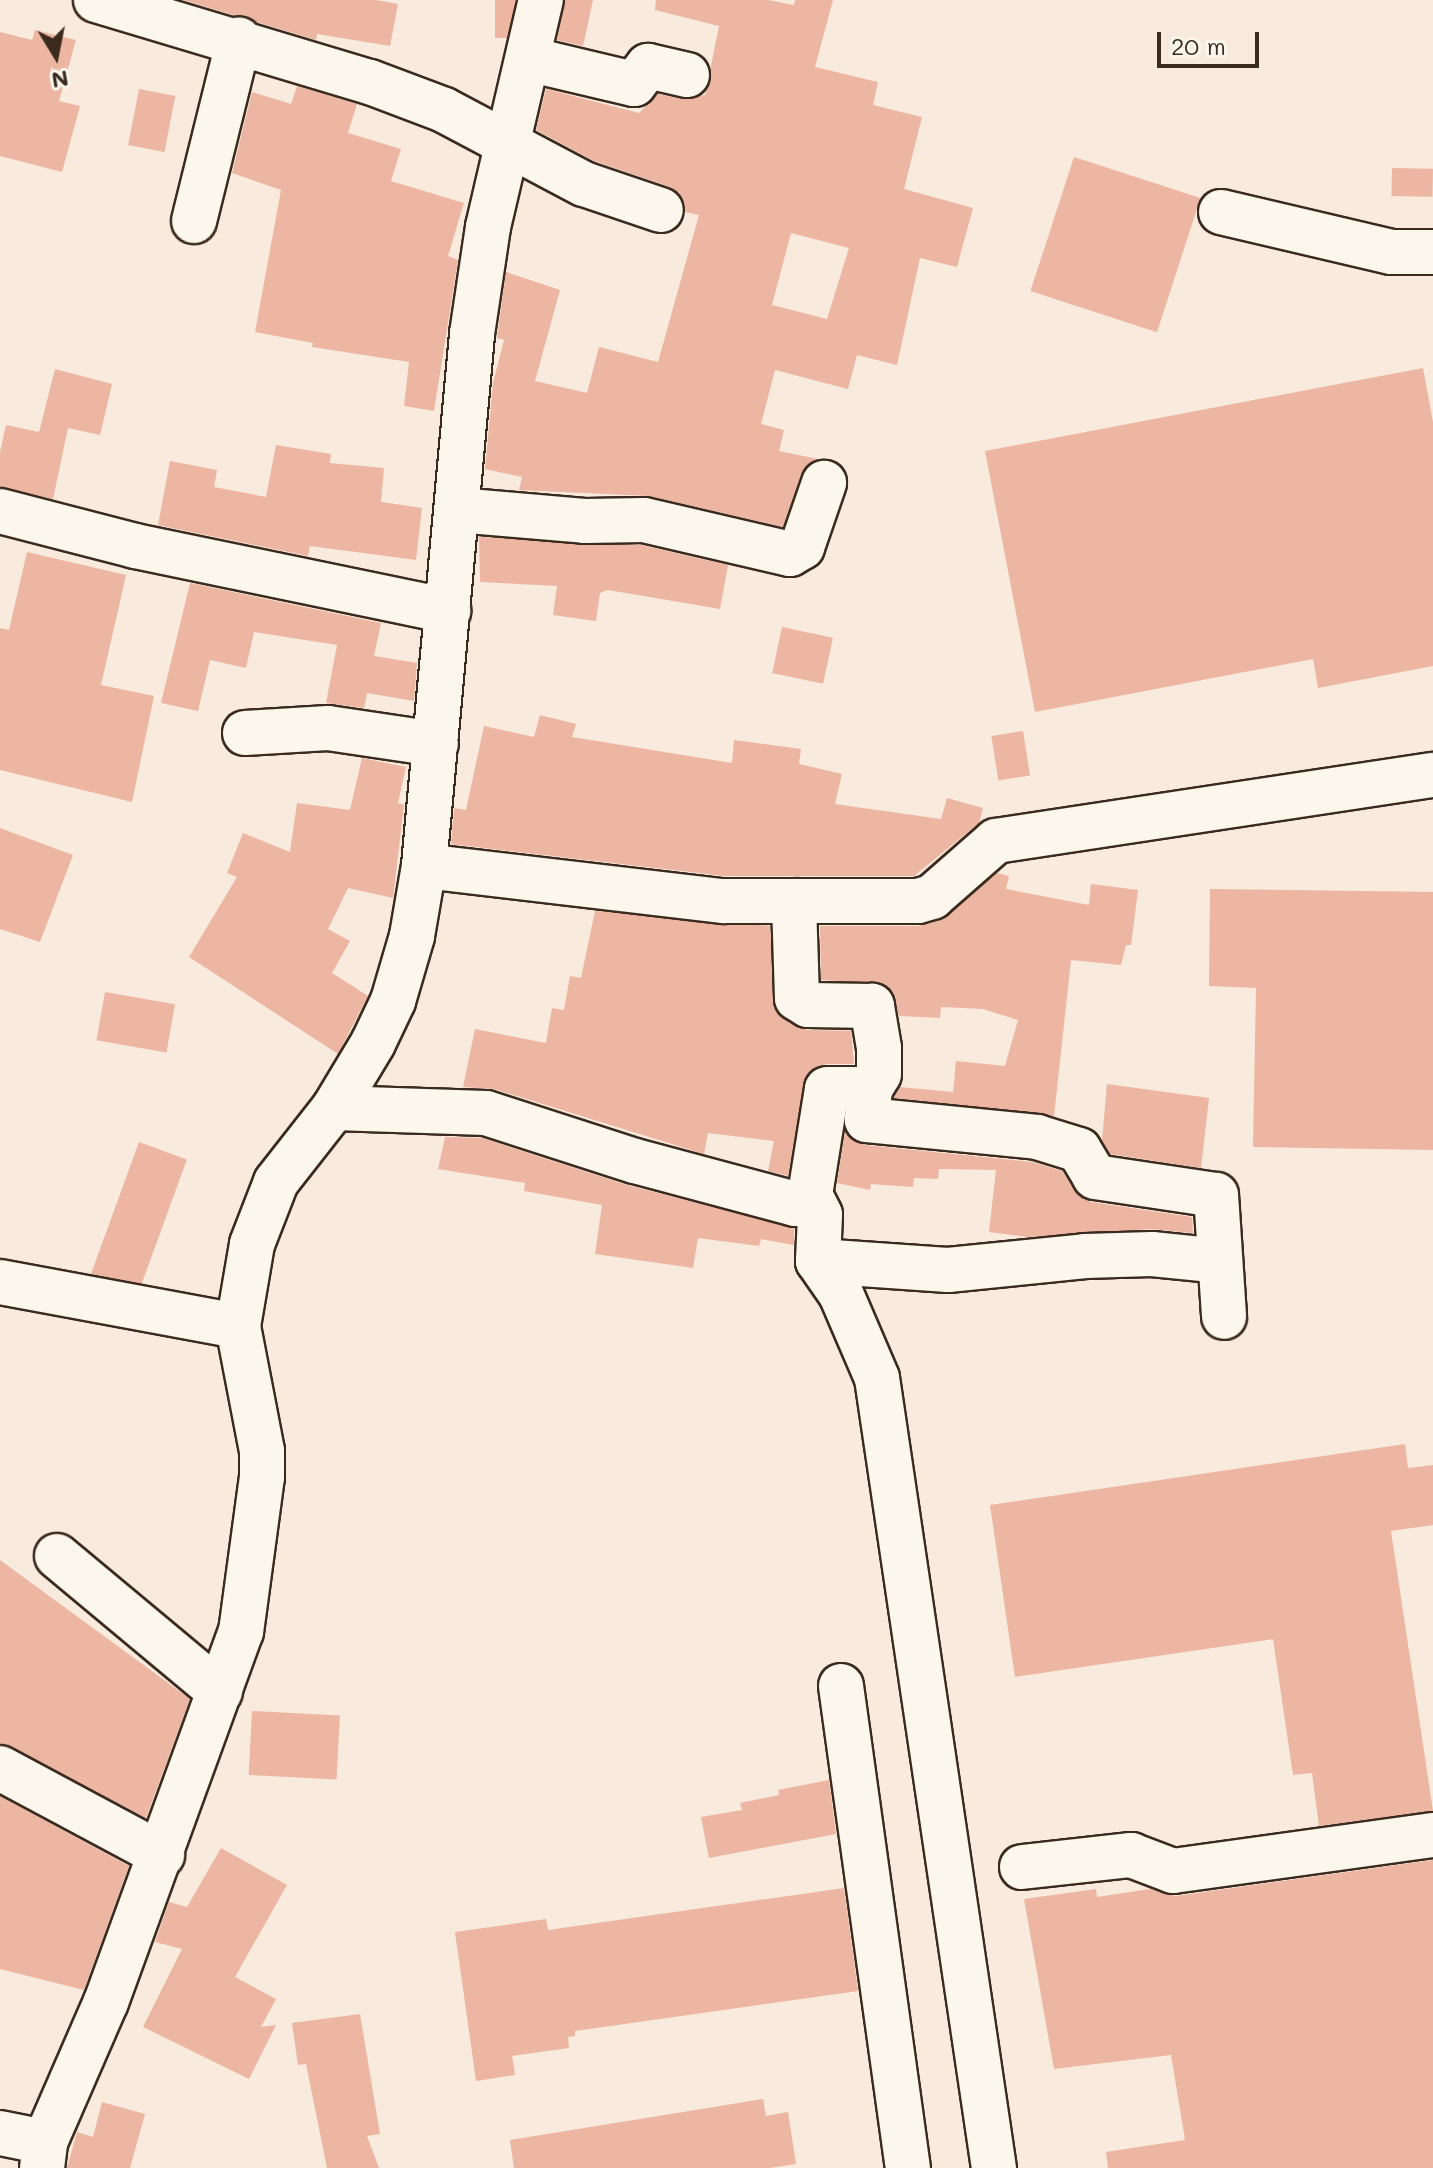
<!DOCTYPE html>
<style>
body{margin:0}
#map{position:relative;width:1433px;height:2168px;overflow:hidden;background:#f8eadd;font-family:Mali,sans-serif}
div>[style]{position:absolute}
.building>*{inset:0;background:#edb6a2;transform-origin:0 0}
.roads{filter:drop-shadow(2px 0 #3b2a1e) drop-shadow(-2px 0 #3b2a1e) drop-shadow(0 2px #3b2a1e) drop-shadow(0 -2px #3b2a1e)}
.minor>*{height:44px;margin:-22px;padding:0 22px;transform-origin:22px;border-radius:22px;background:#fbf7ec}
span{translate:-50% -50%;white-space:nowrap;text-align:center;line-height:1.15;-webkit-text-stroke:7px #fbf7ec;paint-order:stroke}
.north{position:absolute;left:16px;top:16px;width:80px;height:80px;-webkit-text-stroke:6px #fbf7ec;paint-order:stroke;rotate:170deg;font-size:22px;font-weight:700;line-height:32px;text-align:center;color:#3b2a1e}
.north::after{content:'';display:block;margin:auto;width:28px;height:36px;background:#3b2a1e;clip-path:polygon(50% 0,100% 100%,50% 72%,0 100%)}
.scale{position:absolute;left:1157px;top:32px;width:102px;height:36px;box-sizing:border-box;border:4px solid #3b2a1e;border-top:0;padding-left:10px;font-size:24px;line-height:28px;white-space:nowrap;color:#3b2a1e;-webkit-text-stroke:6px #fbf7ec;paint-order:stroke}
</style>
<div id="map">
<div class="building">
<i style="clip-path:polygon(183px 0,376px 0,398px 4px,390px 46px,317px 34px,316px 40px)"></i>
<i style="left:495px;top:0;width:20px;height:38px"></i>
<i style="clip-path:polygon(565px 0,593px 0,583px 46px,557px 40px)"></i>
<i style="clip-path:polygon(evenodd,656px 0,768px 0,794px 5px,795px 0,833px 0,815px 67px,878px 82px,873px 105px,922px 117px,904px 189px,973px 208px,957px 267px,920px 258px,897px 365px,857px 355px,848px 389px,775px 370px,761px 424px,784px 430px,779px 451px,818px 459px,801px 474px,783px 527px,649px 496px,519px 490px,522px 477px,485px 469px,493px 383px,504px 340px,497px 338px,506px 272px,560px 290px,535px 381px,587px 393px,599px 347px,658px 362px,699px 215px,685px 212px,680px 194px,670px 187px,594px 161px,536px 130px,546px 89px,639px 113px,658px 94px,682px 99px,705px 95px,719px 26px,655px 10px,656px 0,791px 233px,849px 248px,827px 319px,772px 305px,791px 233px)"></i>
<i style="clip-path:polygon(35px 30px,76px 40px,59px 101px,80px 106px,62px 172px,0 156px,0 32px,32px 40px)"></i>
<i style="clip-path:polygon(297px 86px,357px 104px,348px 133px,401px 149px,391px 181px,464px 203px,448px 256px,458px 260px,434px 411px,404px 406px,409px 362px,312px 347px,313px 343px,255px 332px,281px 190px,232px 173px,252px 92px,291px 104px)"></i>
<i style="left:139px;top:89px;width:37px;height:57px;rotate:11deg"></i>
<i style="left:1074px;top:157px;width:133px;height:141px;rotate:18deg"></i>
<i style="left:1392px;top:168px;width:41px;height:28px;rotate:1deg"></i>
<i style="clip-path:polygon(1423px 368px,1433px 422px,1433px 666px,1318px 688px,1313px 659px,1035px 712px,985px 451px)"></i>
<i style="clip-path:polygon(55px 369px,112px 384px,100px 435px,68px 428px,53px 499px,0 487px,0 452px,6px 425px,39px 432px)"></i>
<i style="clip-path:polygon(276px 445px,331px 454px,330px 463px,384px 468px,381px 502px,422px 508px,416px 560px,310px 546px,308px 556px,158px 525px,170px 461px,217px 470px,214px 487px,266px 497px)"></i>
<i style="clip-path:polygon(479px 537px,641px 545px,728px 565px,720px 609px,608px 590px,600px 593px,596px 621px,553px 615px,557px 586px,480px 582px)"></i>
<i style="clip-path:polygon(27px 552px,126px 575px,101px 685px,154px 696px,132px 802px,0 770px,0 628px,9px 630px)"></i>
<i style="clip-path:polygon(190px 583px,381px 623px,374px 656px,417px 663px,414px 701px,367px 693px,364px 708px,326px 703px,337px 645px,254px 632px,246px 668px,210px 660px,198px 711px,161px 703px)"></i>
<i style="left:782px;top:627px;width:52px;height:47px;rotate:12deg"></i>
<i style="clip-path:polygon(540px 715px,576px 724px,572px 737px,732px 763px,734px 740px,801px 749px,799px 764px,842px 774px,835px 804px,941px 819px,947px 798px,983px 808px,979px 823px,914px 876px,725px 876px,451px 844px,454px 808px,466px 810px,484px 726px,534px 737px)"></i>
<i style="left:1023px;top:731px;width:45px;height:32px;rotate:81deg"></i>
<i style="clip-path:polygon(362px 758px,406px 767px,398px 803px,404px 805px,393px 898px,348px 888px,328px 929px,350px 941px,332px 973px,368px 996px,338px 1054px,189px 957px,237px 877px,227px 873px,243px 833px,290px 852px,297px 803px,350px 810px)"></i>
<i style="clip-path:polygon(0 828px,73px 855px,40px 942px,0 929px)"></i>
<i style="clip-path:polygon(997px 873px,1009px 876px,1006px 889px,1089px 905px,1091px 884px,1138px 890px,1131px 945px,1126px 945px,1121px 965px,1071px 960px,1054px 1116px,894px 1098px,900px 1087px,953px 1092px,956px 1061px,1005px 1066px,1018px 1020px,983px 1009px,941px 1007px,940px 1018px,899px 1016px,893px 992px,883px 984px,821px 980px,820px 926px,918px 926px,939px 921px)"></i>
<i style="clip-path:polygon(1210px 889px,1433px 892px,1433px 1150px,1253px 1147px,1256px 988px,1209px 986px)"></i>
<i style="clip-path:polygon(595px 911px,770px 926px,776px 1011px,807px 1030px,851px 1031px,854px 1064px,826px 1064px,806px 1075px,788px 1176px,768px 1171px,774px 1141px,708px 1133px,704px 1154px,494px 1089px,463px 1087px,475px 1029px,546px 1043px,552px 1008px,564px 1010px,570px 976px,581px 978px)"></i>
<i style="left:105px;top:992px;width:71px;height:49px;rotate:10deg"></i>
<i style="clip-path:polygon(1107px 1084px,1209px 1098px,1201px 1168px,1110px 1154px,1102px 1140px)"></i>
<i style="clip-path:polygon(845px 1132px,865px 1145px,1032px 1162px,1062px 1171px,1074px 1190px,1091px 1202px,1192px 1217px,1193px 1233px,1151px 1229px,1028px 1237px,989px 1232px,996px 1170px,939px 1169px,938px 1179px,914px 1178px,913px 1187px,871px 1184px,870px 1190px,837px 1183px)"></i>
<i style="clip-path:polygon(445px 1137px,482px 1138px,627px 1185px,794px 1228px,794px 1245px,761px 1239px,759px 1246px,698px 1238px,693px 1268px,595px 1254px,602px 1205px,524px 1191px,525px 1183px,438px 1169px)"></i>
<i style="left:139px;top:1142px;width:51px;height:140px;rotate:20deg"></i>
<i style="clip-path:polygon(1405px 1444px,1408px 1468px,1433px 1465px,1433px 1525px,1391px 1531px,1433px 1811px,1319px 1826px,1312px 1773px,1293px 1775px,1273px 1639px,1015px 1677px,990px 1505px)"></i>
<i style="clip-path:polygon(0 1560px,190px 1699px,146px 1818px,0 1743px)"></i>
<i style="left:252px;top:1711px;width:88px;height:64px;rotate:3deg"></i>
<i style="clip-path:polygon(829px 1780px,836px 1834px,709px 1858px,701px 1817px,742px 1810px,740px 1803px,779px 1795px,778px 1790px)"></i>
<i style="clip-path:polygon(0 1796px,129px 1866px,84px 1990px,0 1969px)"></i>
<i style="clip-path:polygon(221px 1848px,287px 1885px,235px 1977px,276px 1999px,261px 2027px,276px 2025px,249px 2079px,143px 2027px,182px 1949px,155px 1942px,169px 1902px,187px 1907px)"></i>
<i style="clip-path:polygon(1433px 1860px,1433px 2168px,1108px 2168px,1106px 2152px,1185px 2140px,1171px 2055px,1054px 2069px,1024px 1899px,1096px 1889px,1097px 1897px,1150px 1889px,1176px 1896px)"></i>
<i style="clip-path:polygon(844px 1888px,858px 1991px,575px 2031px,575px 2036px,568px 2037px,569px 2048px,512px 2056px,515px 2075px,476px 2081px,455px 1932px,546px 1919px,548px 1930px)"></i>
<i style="clip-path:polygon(360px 2014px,380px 2134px,367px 2136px,379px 2168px,327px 2168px,306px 2064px,298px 2065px,292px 2023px)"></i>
<i style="clip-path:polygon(763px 2099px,766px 2116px,788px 2112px,796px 2164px,770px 2168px,514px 2168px,510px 2140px)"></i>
<i style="clip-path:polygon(102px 2102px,145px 2114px,130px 2168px,67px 2168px,77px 2132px,93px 2137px)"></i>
</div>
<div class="roads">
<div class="minor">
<i style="left:96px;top:0;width:286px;rotate:16.7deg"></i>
<i style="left:370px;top:82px;width:79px;rotate:20.7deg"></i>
<i style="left:444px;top:110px;width:158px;rotate:27.9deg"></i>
<i style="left:584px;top:184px;width:81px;rotate:18.7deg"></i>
<i style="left:528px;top:59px;width:109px;rotate:13.3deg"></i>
<i style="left:634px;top:84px;width:23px;rotate:-52deg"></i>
<i style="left:648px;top:66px;width:40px;rotate:13deg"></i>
<i style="left:1221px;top:212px;width:175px;rotate:13.2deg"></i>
<i style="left:1391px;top:252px;width:42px"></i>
<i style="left:194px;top:221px;width:187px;rotate:-76.1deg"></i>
<i style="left:457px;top:510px;width:128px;rotate:4.9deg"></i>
<i style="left:585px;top:521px;width:59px;rotate:-1deg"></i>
<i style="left:644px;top:520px;width:150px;rotate:13.1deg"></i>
<i style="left:790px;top:554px;width:14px;rotate:-30deg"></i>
<i style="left:802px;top:547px;width:68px;rotate:-71deg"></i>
<i style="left:0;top:511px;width:139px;rotate:14.5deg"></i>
<i style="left:135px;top:546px;width:320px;rotate:11.7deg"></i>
<i style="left:245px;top:733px;width:83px;rotate:-3.4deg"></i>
<i style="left:328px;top:728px;width:109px;rotate:8.4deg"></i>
<i style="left:424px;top:866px;width:302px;rotate:6.7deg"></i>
<i style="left:724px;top:901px;width:194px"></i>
<i style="left:918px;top:901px;width:15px;rotate:-16deg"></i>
<i style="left:932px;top:897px;width:85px;rotate:-41.2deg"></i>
<i style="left:996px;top:841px;width:442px;rotate:-8.6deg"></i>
<i style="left:870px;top:1089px;width:31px;rotate:96deg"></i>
<i style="left:867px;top:1120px;width:171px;rotate:5.7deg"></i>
<i style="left:1037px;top:1137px;width:44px;rotate:17.2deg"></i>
<i style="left:1079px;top:1150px;width:31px;rotate:59deg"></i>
<i style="left:1095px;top:1177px;width:122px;rotate:8.5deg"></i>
<i style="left:1216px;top:1195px;width:122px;rotate:86.2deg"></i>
<i style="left:334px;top:1108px;width:152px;rotate:1.9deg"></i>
<i style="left:486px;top:1113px;width:157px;rotate:17.9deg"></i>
<i style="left:635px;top:1161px;width:166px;rotate:15deg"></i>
<i style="left:795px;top:1204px;width:9px;rotate:-18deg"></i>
<i style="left:804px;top:1201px;width:8px;rotate:-45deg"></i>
<i style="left:810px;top:1195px;width:107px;rotate:-80.9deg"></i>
<i style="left:827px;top:1089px;width:43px"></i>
<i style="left:870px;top:1089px;width:17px;rotate:-59deg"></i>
<i style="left:879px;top:1074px;width:26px;rotate:-90deg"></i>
<i style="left:879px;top:1048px;width:43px;rotate:-99.5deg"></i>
<i style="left:872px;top:1006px;width:64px;rotate:-179.1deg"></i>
<i style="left:808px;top:1005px;width:13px;rotate:-148deg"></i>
<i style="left:797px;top:998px;width:97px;rotate:-91.8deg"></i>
<i style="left:810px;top:1195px;width:22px;rotate:63deg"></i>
<i style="left:820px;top:1215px;width:46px;rotate:92.5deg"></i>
<i style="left:818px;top:1261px;width:40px;rotate:55.1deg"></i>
<i style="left:841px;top:1294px;width:91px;rotate:66.8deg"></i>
<i style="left:877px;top:1378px;width:799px;rotate:81.58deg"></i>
<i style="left:818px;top:1261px;width:130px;rotate:4deg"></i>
<i style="left:948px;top:1270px;width:138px;rotate:-5.8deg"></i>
<i style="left:1085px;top:1256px;width:67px;rotate:-1.7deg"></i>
<i style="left:1152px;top:1254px;width:68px;rotate:5.9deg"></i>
<i style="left:0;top:1282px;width:242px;rotate:10.5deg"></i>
<i style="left:57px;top:1556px;width:212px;rotate:39.8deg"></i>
<i style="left:841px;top:1686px;width:487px;rotate:82.1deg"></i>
<i style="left:0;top:1768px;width:184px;rotate:28.2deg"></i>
<i style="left:1022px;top:1867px;width:110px;rotate:-6.3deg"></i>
<i style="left:1131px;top:1855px;width:45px;rotate:20.9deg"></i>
<i style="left:1173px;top:1871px;width:262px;rotate:-7.9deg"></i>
<i style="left:0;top:2133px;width:46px;rotate:11.3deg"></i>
<i style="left:42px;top:2168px;width:26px;rotate:-83deg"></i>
<i style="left:45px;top:2142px;width:153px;rotate:-66.5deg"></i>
<i style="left:106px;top:2002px;width:394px;rotate:-70deg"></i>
<i style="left:241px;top:1632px;width:156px;rotate:-82.3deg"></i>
<i style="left:262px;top:1477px;width:26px;rotate:-90deg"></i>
<i style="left:262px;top:1451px;width:127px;rotate:-100.9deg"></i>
<i style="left:238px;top:1326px;width:83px;rotate:-80.3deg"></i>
<i style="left:252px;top:1244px;width:66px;rotate:-68.8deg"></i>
<i style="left:276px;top:1182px;width:94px;rotate:-51.9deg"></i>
<i style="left:334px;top:1108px;width:76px;rotate:-59deg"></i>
<i style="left:373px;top:1043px;width:47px;rotate:-64.5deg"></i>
<i style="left:393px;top:1001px;width:68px;rotate:-73.7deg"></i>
<i style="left:412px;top:936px;width:71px;rotate:-80.3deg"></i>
<i style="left:424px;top:866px;width:534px;rotate:-84.84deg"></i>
<i style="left:472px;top:334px;width:108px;rotate:-81.5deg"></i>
<i style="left:488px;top:227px;width:233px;rotate:-76.9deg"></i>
</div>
</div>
<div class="north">N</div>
<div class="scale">20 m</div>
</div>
